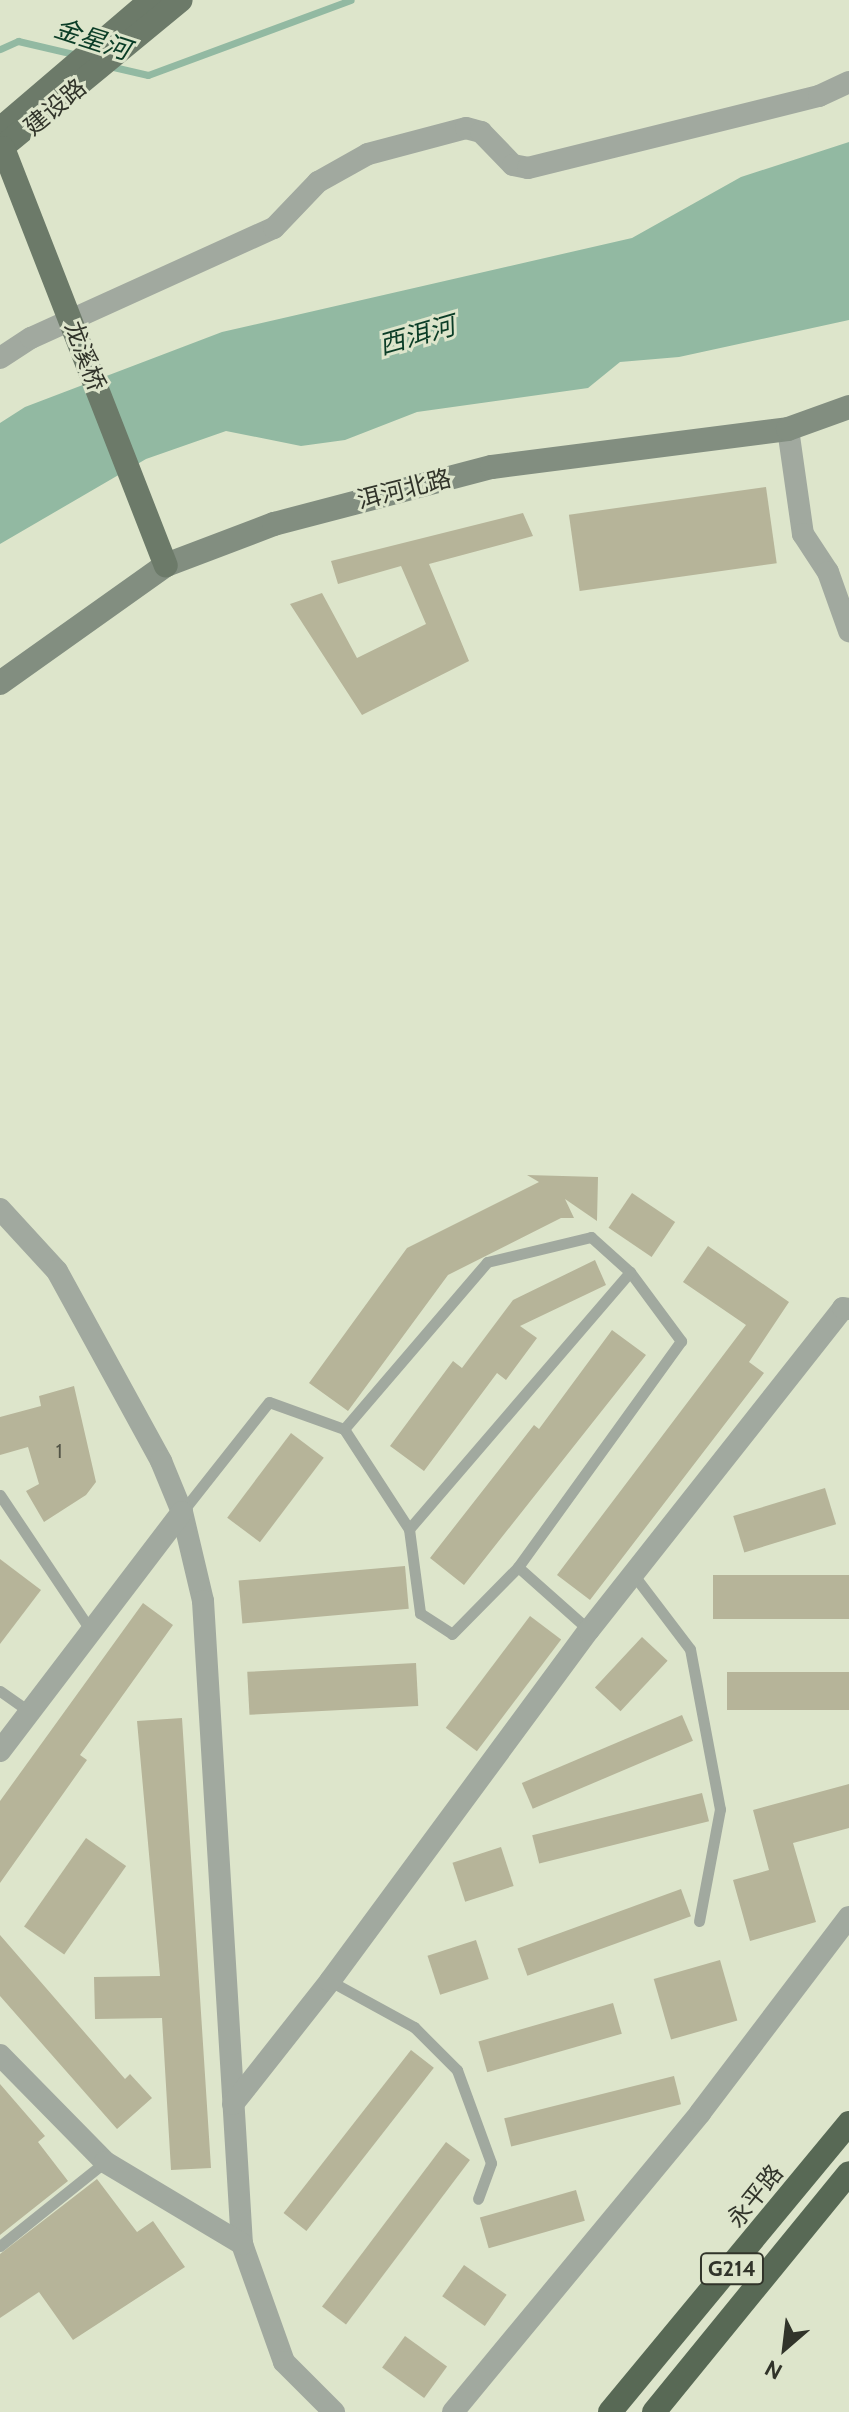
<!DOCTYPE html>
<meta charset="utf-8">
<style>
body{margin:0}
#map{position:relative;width:849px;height:2412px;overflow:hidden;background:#dde5cb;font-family:Cabin,"Noto Sans SC",sans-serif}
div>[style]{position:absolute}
.water>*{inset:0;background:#92b9a2}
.stream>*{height:7px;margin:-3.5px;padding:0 3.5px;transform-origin:3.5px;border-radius:3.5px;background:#92b9a2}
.building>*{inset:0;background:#b6b499;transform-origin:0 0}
.lane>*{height:11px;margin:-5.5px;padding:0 5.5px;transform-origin:5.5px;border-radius:5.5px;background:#a1a99f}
.street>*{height:22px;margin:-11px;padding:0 11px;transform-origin:11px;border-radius:11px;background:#a1a99f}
.secondary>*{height:24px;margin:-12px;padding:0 12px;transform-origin:12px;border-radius:12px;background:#828e80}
.primary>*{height:24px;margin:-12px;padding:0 12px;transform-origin:12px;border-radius:12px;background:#6c7a69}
.highway>*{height:24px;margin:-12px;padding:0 12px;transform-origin:12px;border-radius:12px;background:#586955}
.primary-bridge>*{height:24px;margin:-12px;padding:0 12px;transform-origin:12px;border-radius:12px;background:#6c7a69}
span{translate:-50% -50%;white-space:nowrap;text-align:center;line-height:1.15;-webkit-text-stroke:6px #dde5cb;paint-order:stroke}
.number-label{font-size:20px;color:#525446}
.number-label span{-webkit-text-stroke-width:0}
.shield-label span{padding:2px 6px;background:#dde5cb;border:2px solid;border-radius:6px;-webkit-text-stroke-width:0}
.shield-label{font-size:22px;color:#31342a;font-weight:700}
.street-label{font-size:24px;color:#31342a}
.water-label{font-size:26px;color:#0b3d27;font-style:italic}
.north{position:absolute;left:745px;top:2308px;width:80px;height:80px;-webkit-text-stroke:6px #dde5cb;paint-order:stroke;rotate:208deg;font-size:22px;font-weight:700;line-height:32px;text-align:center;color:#31342a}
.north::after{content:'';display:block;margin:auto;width:28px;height:36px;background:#31342a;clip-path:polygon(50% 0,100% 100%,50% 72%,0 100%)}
</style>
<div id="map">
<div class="water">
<i style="clip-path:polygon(849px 142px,849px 320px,679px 357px,620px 362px,588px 388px,417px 412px,345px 440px,301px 446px,226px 431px,146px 459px,0 544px,0 423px,25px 407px,222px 332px,632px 238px,741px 177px)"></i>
</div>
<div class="stream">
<i style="left:0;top:49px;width:20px;rotate:-24deg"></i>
<i style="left:18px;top:41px;width:62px;rotate:13.1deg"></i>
<i style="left:109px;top:66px;width:40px;rotate:13deg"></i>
<i style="left:148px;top:75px;width:216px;rotate:-20.3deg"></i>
</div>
<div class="building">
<i style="left:766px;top:487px;width:77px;height:199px;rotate:82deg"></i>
<i style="clip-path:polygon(523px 513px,533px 536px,429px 564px,469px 661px,362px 715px,290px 604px,322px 593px,357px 658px,426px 624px,401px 566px,338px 584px,331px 561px)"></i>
<i style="clip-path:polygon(527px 1175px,598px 1177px,597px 1221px,565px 1199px,574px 1218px,561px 1218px,448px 1275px,348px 1411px,309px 1383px,407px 1248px,539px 1182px)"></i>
<i style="left:632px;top:1193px;width:52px;height:42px;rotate:34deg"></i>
<i style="clip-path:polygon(708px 1246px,789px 1302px,749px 1362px,764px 1373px,590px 1600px,557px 1575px,746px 1325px,683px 1282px)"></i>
<i style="clip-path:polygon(595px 1260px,606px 1285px,520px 1326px,537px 1338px,506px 1380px,497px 1373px,424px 1471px,390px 1446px,453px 1361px,462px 1368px,513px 1300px)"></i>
<i style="clip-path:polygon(612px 1330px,646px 1355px,464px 1585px,430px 1558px,534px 1425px,539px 1429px)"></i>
<i style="clip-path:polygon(74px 1386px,96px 1482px,86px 1495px,44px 1522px,26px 1491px,39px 1484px,28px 1447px,0 1455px,0 1417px,41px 1406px,39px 1396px)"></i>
<i style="left:291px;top:1433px;width:41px;height:106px;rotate:37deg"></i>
<i style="left:825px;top:1488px;width:38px;height:96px;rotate:73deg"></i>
<i style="clip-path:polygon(0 1559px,41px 1590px,0 1644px)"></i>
<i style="left:405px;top:1566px;width:43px;height:167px;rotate:85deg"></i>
<i style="left:849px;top:1575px;width:44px;height:136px;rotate:90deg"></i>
<i style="clip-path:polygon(143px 1603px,173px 1625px,80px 1755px,87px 1760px,0 1883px,0 1801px)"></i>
<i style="left:530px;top:1616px;width:39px;height:140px;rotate:37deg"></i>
<i style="left:642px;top:1637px;width:35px;height:69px;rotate:43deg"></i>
<i style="left:416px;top:1663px;width:43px;height:169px;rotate:87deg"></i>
<i style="left:849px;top:1672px;width:38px;height:122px;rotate:90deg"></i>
<i style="left:682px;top:1715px;width:28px;height:174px;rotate:67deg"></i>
<i style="clip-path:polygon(182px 1718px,211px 2168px,171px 2170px,162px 2018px,95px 2019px,94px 1977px,160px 1976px,137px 1721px)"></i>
<i style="clip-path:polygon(849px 1784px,849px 1828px,793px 1843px,816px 1922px,750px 1941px,733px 1880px,769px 1870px,753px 1810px)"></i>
<i style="left:702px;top:1793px;width:29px;height:175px;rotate:76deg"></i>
<i style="left:86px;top:1838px;width:49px;height:108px;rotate:35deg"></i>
<i style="left:501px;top:1847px;width:41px;height:51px;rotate:72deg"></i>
<i style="left:681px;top:1889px;width:29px;height:174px;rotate:70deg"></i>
<i style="clip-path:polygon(0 1935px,125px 2079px,130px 2074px,152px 2098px,117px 2129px,0 1996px)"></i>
<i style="left:476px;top:1940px;width:41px;height:51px;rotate:72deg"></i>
<i style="left:720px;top:1960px;width:63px;height:69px;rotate:74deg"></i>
<i style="left:613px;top:2003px;width:32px;height:140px;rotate:74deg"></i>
<i style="left:411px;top:2050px;width:29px;height:207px;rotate:38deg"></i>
<i style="left:674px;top:2076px;width:29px;height:175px;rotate:76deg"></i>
<i style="clip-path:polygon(0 2084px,45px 2136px,38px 2142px,68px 2181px,0 2235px)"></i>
<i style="left:446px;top:2142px;width:30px;height:206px;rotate:37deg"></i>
<i style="clip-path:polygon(97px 2179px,137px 2232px,153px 2221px,185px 2267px,73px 2340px,39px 2292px,0 2318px,0 2254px)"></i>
<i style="left:576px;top:2190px;width:32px;height:100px;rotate:74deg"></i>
<i style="left:464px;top:2265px;width:52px;height:38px;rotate:35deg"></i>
<i style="left:405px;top:2336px;width:52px;height:39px;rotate:36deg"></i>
</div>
<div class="lane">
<i style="left:344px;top:1429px;width:220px;rotate:-49.4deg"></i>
<i style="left:487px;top:1262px;width:107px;rotate:-13.5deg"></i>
<i style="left:591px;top:1237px;width:52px;rotate:41.9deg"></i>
<i style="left:630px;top:1272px;width:86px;rotate:53.5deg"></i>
<i style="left:681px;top:1341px;width:279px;rotate:125.8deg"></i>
<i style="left:0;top:1495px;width:164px;rotate:56.2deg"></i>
<i style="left:182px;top:1512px;width:140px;rotate:-51.7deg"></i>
<i style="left:269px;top:1402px;width:80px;rotate:19.8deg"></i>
<i style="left:344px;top:1429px;width:119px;rotate:57deg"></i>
<i style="left:409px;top:1529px;width:85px;rotate:82.5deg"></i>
<i style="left:420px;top:1613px;width:38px;rotate:33deg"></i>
<i style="left:452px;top:1634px;width:94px;rotate:-45.4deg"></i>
<i style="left:518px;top:1567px;width:95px;rotate:41.6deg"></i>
<i style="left:409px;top:1529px;width:339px;rotate:-49.3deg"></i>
<i style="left:633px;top:1574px;width:94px;rotate:52.8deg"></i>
<i style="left:690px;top:1649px;width:163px;rotate:79.4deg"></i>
<i style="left:720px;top:1809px;width:114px;rotate:100.6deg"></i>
<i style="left:0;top:1691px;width:37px;rotate:35deg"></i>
<i style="left:330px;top:1981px;width:96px;rotate:28.7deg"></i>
<i style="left:414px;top:2027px;width:61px;rotate:45deg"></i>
<i style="left:457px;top:2070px;width:99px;rotate:69.9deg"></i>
<i style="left:491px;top:2163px;width:38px;rotate:110deg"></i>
<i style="left:0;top:2246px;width:134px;rotate:-38.7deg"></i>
</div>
<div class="street">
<i style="left:0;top:358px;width:37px;rotate:-33deg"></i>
<i style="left:31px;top:338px;width:267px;rotate:-24.4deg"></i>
<i style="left:274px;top:228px;width:64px;rotate:-46.3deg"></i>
<i style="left:318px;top:182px;width:57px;rotate:-29.2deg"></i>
<i style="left:368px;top:154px;width:101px;rotate:-14.9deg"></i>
<i style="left:466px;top:128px;width:16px;rotate:15deg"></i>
<i style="left:481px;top:132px;width:46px;rotate:45.9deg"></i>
<i style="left:513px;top:165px;width:15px;rotate:11deg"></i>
<i style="left:528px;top:168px;width:300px;rotate:-13.9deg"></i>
<i style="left:819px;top:96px;width:33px;rotate:-25deg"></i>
<i style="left:788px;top:429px;width:106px;rotate:81.9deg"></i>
<i style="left:803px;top:534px;width:45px;rotate:56.7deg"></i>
<i style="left:828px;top:572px;width:63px;rotate:70.4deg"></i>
<i style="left:0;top:1209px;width:84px;rotate:47.4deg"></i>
<i style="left:57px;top:1271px;width:217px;rotate:61.3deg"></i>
<i style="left:161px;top:1461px;width:55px;rotate:67.6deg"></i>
<i style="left:182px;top:1512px;width:91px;rotate:76.7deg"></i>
<i style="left:203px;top:1601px;width:644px;rotate:86.53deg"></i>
<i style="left:242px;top:2244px;width:125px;rotate:70.4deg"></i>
<i style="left:284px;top:2362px;width:71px;rotate:45deg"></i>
<i style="left:0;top:1751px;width:300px;rotate:-52.7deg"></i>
<i style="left:0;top:2055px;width:150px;rotate:45.5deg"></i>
<i style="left:105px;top:2162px;width:160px;rotate:30.9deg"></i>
<i style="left:233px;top:2104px;width:157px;rotate:-51.7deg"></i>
<i style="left:330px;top:1981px;width:436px;rotate:-53.6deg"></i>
<i style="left:589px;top:1630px;width:410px;rotate:-51.7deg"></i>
<i style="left:843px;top:1308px;width:6px;rotate:9deg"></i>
<i style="left:453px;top:2412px;width:388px;rotate:-50.4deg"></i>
<i style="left:700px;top:2113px;width:246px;rotate:-52.8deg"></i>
</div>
<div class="secondary">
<i style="left:0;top:683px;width:204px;rotate:-35.4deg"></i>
<i style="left:166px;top:565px;width:116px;rotate:-20.8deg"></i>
<i style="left:274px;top:524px;width:225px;rotate:-14.7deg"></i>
<i style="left:492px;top:467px;width:298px;rotate:-7.3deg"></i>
<i style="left:788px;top:429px;width:65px;rotate:-19.8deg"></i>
</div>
<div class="primary">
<i style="left:0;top:129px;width:199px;rotate:-40.5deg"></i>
<i style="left:0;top:149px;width:234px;rotate:-39.5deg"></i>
</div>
<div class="highway">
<i style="left:610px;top:2412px;width:375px;rotate:-50.4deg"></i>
<i style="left:654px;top:2412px;width:308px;rotate:-50.8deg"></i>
</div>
<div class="primary-bridge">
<i style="left:3px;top:148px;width:448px;rotate:68.7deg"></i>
</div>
<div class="number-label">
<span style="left:59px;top:1451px">1</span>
</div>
<div class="shield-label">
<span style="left:732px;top:2269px">G214</span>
</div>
<div class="street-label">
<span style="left:55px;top:107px;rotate:-40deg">建设路</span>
<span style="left:85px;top:356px;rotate:69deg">龙溪桥</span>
<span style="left:404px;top:489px;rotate:-14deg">洱河北路</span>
<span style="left:755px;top:2196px;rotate:-51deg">永平路</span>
</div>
<div class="water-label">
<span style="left:92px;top:40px;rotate:18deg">金星河</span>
<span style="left:417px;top:336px;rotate:-16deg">西洱河</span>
</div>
<div class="north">N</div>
</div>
